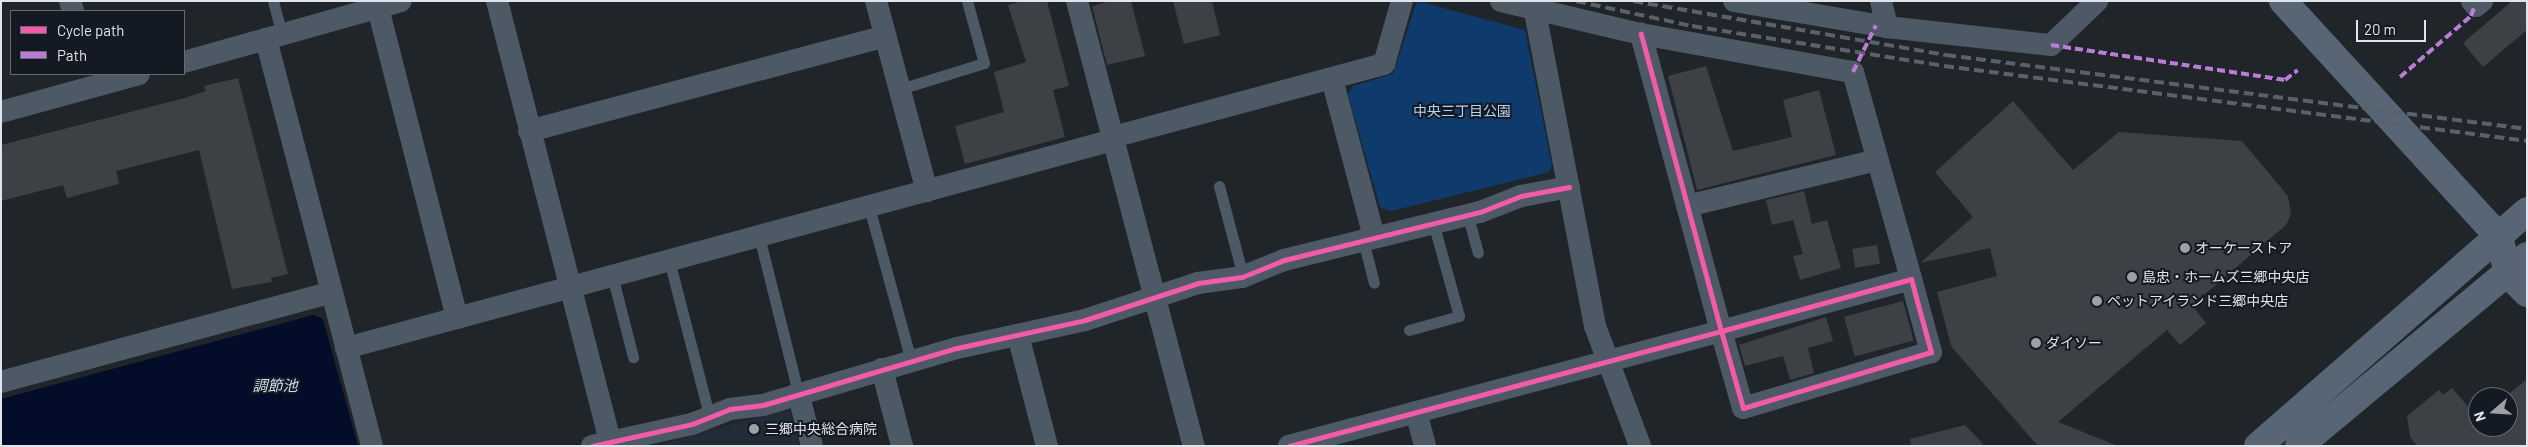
<!DOCTYPE html>
<meta charset="utf-8">
<style>
body{margin:0}
#map{position:relative;width:2528px;height:447px;overflow:hidden;background:#20252a;font-family:Barlow,"Noto Sans JP",sans-serif}
div>[style]{position:absolute}
.built>*{inset:0;background:#222c38}
.green>*{inset:0;background:#0e3b6c}
.water>*{inset:0;background:#030c29}
.building>*{inset:0;background:#3d4145;transform-origin:0 0}
.lane>*{height:11px;margin:-5.5px;padding:0 5.5px;transform-origin:5.5px;border-radius:5.5px;background:#4e5966}
.street>*{height:22px;margin:-11px;padding:0 11px;transform-origin:11px;border-radius:11px;background:#4e5966}
.secondary>*{height:28px;margin:-14px;padding:0 14px;transform-origin:14px;border-radius:14px;background:#576575}
.rail>*{height:4px;margin-top:-2px;transform-origin:0;background:repeating-linear-gradient(90deg,#5b616a 0 10px,transparent 0 15px)}
.quiet>*{height:4px;margin-top:-2px;transform-origin:0;background:repeating-linear-gradient(90deg,#bd7bd9 0 8px,transparent 0 12px)}
.cycleway>*{height:5px;margin:-2.5px;padding:0 2.5px;transform-origin:2.5px;border-radius:2.5px;background:#f35aa7}
.dots>*{width:14px;height:14px;translate:-50% -50%;box-sizing:border-box;border:2px solid #141a23;border-radius:50%}
span{translate:-50% -50%;white-space:nowrap;text-align:center;line-height:1.15;-webkit-text-stroke:4px #141a23;paint-order:stroke}
.park-label{font-size:14px;color:#b6d2f5}
.poi-label{font-size:14px;color:#e0e4eb}
.left{translate:0 -50%;text-align:left}
.water-label{font-size:15px;color:#d0def0;font-style:italic}
.frame{position:absolute;inset:0;border:2px solid #e0e4eb;pointer-events:none}
.legend{position:absolute;left:10px;top:10px;width:175px;height:65px;box-sizing:border-box;background:#141a23;border:1px solid #666b73;margin:0;padding:6px 9px;list-style:none;font-size:15px;color:#e0e4eb}
.legend li{display:flex;align-items:center;gap:10px;height:25px}
.legend b{width:25px;border:1px solid #666b73}
.north{position:absolute;left:2468px;top:387px;width:50px;height:50px;box-sizing:border-box;background:#141a23;border:1px solid #666b73;border-radius:50%;rotate:251deg;font-size:14px;font-weight:700;line-height:20px;text-align:center;color:#e0e4eb}
.north::after{content:'';display:block;margin:auto;width:18px;height:22px;background:#9da1a7;clip-path:polygon(50% 0,100% 100%,50% 72%,0 100%)}
.scale{position:absolute;left:2356px;top:20px;width:70px;height:22px;box-sizing:border-box;border:2px solid #e0e4eb;border-top:0;padding-left:6px;font-size:15px;line-height:18px;white-space:nowrap;color:#e0e4eb;-webkit-text-stroke:4px #141a23;paint-order:stroke}
</style>
<div id="map">
<div class="built">
<i style="clip-path:polygon(782px 410px,790px 413px,799px 446px,656px 446px)"></i>
</div>
<div class="green">
<i style="clip-path:polygon(1417px 1px,1525px 30px,1552px 166px,1549px 172px,1391px 211px,1380px 207px,1348px 94px,1353px 86px,1393px 74px)"></i>
</div>
<div class="water">
<i style="clip-path:polygon(313px 315px,323px 319px,358px 446px,1px 446px,1px 399px)"></i>
</div>
<div class="building">
<i style="clip-path:polygon(1023px 1px,1047px 1px,1069px 86px,1053px 90px,1065px 137px,965px 164px,955px 126px,1004px 112px,994px 72px,1026px 62px,1008px 5px)"></i>
<i style="clip-path:polygon(1111px 1px,1131px 1px,1145px 56px,1107px 65px,1092px 6px)"></i>
<i style="clip-path:polygon(1173px 1px,1212px 1px,1220px 35px,1184px 44px)"></i>
<i style="clip-path:polygon(2512px 1px,2527px 1px,2527px 30px,2483px 67px,2463px 43px)"></i>
<i style="clip-path:polygon(1706px 66px,1733px 151px,1792px 137px,1783px 100px,1819px 90px,1836px 155px,1697px 190px,1668px 76px)"></i>
<i style="clip-path:polygon(238px 78px,288px 274px,271px 278px,272px 282px,232px 289px,199px 150px,116px 171px,119px 184px,67px 198px,63px 185px,1px 201px,1px 145px,185px 98px,206px 91px,204px 86px)"></i>
<i style="clip-path:polygon(2013px 101px,2073px 170px,2119px 132px,2242px 141px,2288px 196px,2291px 214px,2286px 225px,2192px 305px,2206px 323px,2180px 345px,2167px 330px,2058px 422px,2118px 446px,2038px 446px,1951px 346px,1937px 292px,1997px 276px,1990px 248px,1920px 263px,1973px 217px,1935px 172px)"></i>
<i style="clip-path:polygon(1804px 191px,1812px 224px,1827px 220px,1841px 268px,1800px 280px,1793px 256px,1803px 254px,1793px 220px,1772px 225px,1766px 200px)"></i>
<i style="left:1877px;top:245px;width:19px;height:25px;rotate:81deg"></i>
<i style="left:1903px;top:301px;width:41px;height:61px;rotate:75deg"></i>
<i style="clip-path:polygon(1826px 317px,1833px 341px,1808px 348px,1814px 373px,1790px 380px,1783px 356px,1745px 366px,1739px 345px)"></i>
<i style="clip-path:polygon(2527px 379px,2527px 446px,2417px 446px,2410px 437px,2407px 416px,2439px 390px,2443px 395px,2452px 388px,2478px 418px,2478px 427px,2508px 427px,2505px 397px)"></i>
<i style="clip-path:polygon(1965px 425px,1985px 446px,1911px 446px,1910px 439px)"></i>
</div>
<div class="lane">
<i style="left:273px;top:1px;width:35px;rotate:75deg"></i>
<i style="left:900px;top:89px;width:88px;rotate:-17.2deg"></i>
<i style="left:984px;top:63px;width:64px;rotate:-105.3deg"></i>
<i style="left:1219px;top:186px;width:93px;rotate:75.1deg"></i>
<i style="left:869px;top:207px;width:163px;rotate:74.7deg"></i>
<i style="left:1467px;top:213px;width:41px;rotate:74.6deg"></i>
<i style="left:759px;top:236px;width:162px;rotate:76deg"></i>
<i style="left:1363px;top:240px;width:44px;rotate:75.7deg"></i>
<i style="left:669px;top:260px;width:163px;rotate:75.5deg"></i>
<i style="left:612px;top:275px;width:85px;rotate:75.6deg"></i>
<i style="left:1409px;top:330px;width:52px;rotate:-15.6deg"></i>
<i style="left:1459px;top:316px;width:98px;rotate:-105.5deg"></i>
</div>
<div class="street">
<i style="left:70px;top:1px;width:10px;rotate:73deg"></i>
<i style="left:497px;top:1px;width:459px;rotate:75.6deg"></i>
<i style="left:876px;top:1px;width:197px;rotate:75deg"></i>
<i style="left:1077px;top:1px;width:460px;rotate:75.3deg"></i>
<i style="left:1501px;top:1px;width:144px;rotate:13.3deg"></i>
<i style="left:1641px;top:34px;width:215px;rotate:10.2deg"></i>
<i style="left:1853px;top:72px;width:215px;rotate:74.3deg"></i>
<i style="left:1533px;top:1px;width:331px;rotate:79.2deg"></i>
<i style="left:1595px;top:326px;width:128px;rotate:69.4deg"></i>
<i style="left:1734px;top:1px;width:155px;rotate:9.6deg"></i>
<i style="left:1887px;top:27px;width:165px;rotate:6.3deg"></i>
<i style="left:2051px;top:45px;width:64px;rotate:-43.7deg"></i>
<i style="left:1881px;top:1px;width:27px;rotate:77deg"></i>
<i style="left:2472px;top:1px;width:6px;rotate:51deg"></i>
<i style="left:2476px;top:6px;width:8px;rotate:-40deg"></i>
<i style="left:378px;top:8px;width:320px;rotate:75.7deg"></i>
<i style="left:266px;top:39px;width:421px;rotate:75.4deg"></i>
<i style="left:184px;top:62px;width:225px;rotate:-15.7deg"></i>
<i style="left:1332px;top:79px;width:163px;rotate:75.1deg"></i>
<i style="left:1px;top:112px;width:143px;rotate:-15.4deg"></i>
<i style="left:529px;top:131px;width:369px;rotate:-14.9deg"></i>
<i style="left:1113px;top:137px;width:281px;rotate:-15.1deg"></i>
<i style="left:1384px;top:64px;width:66px;rotate:-74.1deg"></i>
<i style="left:1687px;top:206px;width:195px;rotate:-13.6deg"></i>
<i style="left:1018px;top:335px;width:115px;rotate:75.4deg"></i>
<i style="left:346px;top:348px;width:795px;rotate:-15.17deg"></i>
<i style="left:882px;top:369px;width:80px;rotate:75.4deg"></i>
<i style="left:1px;top:382px;width:343px;rotate:-15.2deg"></i>
<i style="left:798px;top:393px;width:55px;rotate:75.2deg"></i>
<i style="left:1416px;top:412px;width:35px;rotate:75deg"></i>
<i style="left:592px;top:446px;width:102px;rotate:-12.4deg"></i>
<i style="left:692px;top:424px;width:41px;rotate:-21.5deg"></i>
<i style="left:730px;top:409px;width:33px;rotate:-7deg"></i>
<i style="left:763px;top:405px;width:202px;rotate:-16.4deg"></i>
<i style="left:957px;top:348px;width:131px;rotate:-12.3deg"></i>
<i style="left:1085px;top:320px;width:119px;rotate:-18.1deg"></i>
<i style="left:1198px;top:283px;width:44px;rotate:-7.8deg"></i>
<i style="left:1242px;top:277px;width:45px;rotate:-22deg"></i>
<i style="left:1284px;top:260px;width:202px;rotate:-13.8deg"></i>
<i style="left:1480px;top:212px;width:44px;rotate:-21.3deg"></i>
<i style="left:1521px;top:196px;width:49px;rotate:-10.6deg"></i>
<i style="left:1289px;top:446px;width:447px;rotate:-14.9deg"></i>
<i style="left:1721px;top:331px;width:197px;rotate:-15.3deg"></i>
<i style="left:1911px;top:279px;width:76px;rotate:74.7deg"></i>
<i style="left:1931px;top:352px;width:196px;rotate:163.4deg"></i>
<i style="left:1743px;top:408px;width:80px;rotate:-105.9deg"></i>
<i style="left:1721px;top:331px;width:308px;rotate:-105.1deg"></i>
</div>
<div class="secondary">
<i style="left:2283px;top:1px;width:320px;rotate:47.5deg"></i>
<i style="left:2499px;top:237px;width:38px;rotate:76deg"></i>
<i style="left:2508px;top:274px;width:27px;rotate:45deg"></i>
<i style="left:2258px;top:446px;width:357px;rotate:-41.1deg"></i>
<i style="left:2299px;top:446px;width:297px;rotate:-39.8deg"></i>
</div>
<div class="rail">
<i style="left:1576px;top:1px;width:119px;rotate:12.2deg"></i>
<i style="left:1692px;top:26px;width:255px;rotate:9deg"></i>
<i style="left:1944px;top:66px;width:588px;rotate:7.33deg"></i>
<i style="left:1633px;top:1px;width:318px;rotate:9.8deg"></i>
<i style="left:1946px;top:55px;width:586px;rotate:7.26deg"></i>
</div>
<div class="quiet">
<i style="left:2051px;top:45px;width:237px;rotate:8.5deg"></i>
<i style="left:2285px;top:80px;width:16px;rotate:-38deg"></i>
<i style="left:1853px;top:72px;width:52px;rotate:-63.9deg"></i>
<i style="left:2400px;top:77px;width:94px;rotate:-40.7deg"></i>
<i style="left:2471px;top:16px;width:12px;rotate:-70deg"></i>
</div>
<div class="cycleway">
<i style="left:592px;top:446px;width:102px;rotate:-12.4deg"></i>
<i style="left:692px;top:424px;width:41px;rotate:-21.5deg"></i>
<i style="left:730px;top:409px;width:33px;rotate:-7deg"></i>
<i style="left:763px;top:405px;width:202px;rotate:-16.4deg"></i>
<i style="left:957px;top:348px;width:131px;rotate:-12.3deg"></i>
<i style="left:1085px;top:320px;width:119px;rotate:-18.1deg"></i>
<i style="left:1198px;top:283px;width:44px;rotate:-7.8deg"></i>
<i style="left:1242px;top:277px;width:45px;rotate:-22deg"></i>
<i style="left:1284px;top:260px;width:202px;rotate:-13.8deg"></i>
<i style="left:1480px;top:212px;width:44px;rotate:-21.3deg"></i>
<i style="left:1521px;top:196px;width:49px;rotate:-10.6deg"></i>
<i style="left:1289px;top:446px;width:447px;rotate:-14.9deg"></i>
<i style="left:1721px;top:331px;width:197px;rotate:-15.3deg"></i>
<i style="left:1911px;top:279px;width:76px;rotate:74.7deg"></i>
<i style="left:1931px;top:352px;width:196px;rotate:163.4deg"></i>
<i style="left:1743px;top:408px;width:80px;rotate:-105.9deg"></i>
<i style="left:1721px;top:331px;width:308px;rotate:-105.1deg"></i>
</div>
<div class="dots">
<i style="left:2185px;top:248px;background:#9da1a7"></i>
<i style="left:2132px;top:277px;background:#9da1a7"></i>
<i style="left:2097px;top:301px;background:#9da1a7"></i>
<i style="left:2036px;top:343px;background:#9da1a7"></i>
<i style="left:754px;top:429px;background:#9da1a7"></i>
</div>
<div class="park-label">
<span style="left:1462px;top:111px">中央三丁目公園</span>
</div>
<div class="poi-label">
<span class="left" style="left:2195px;top:248px">オーケーストア</span>
<span class="left" style="left:2142px;top:277px">島忠・ホームズ三郷中央店</span>
<span class="left" style="left:2107px;top:301px">ペットアイランド三郷中央店</span>
<span class="left" style="left:2046px;top:343px">ダイソー</span>
<span class="left" style="left:765px;top:429px">三郷中央総合病院</span>
</div>
<div class="water-label">
<span style="left:275px;top:386px">調節池</span>
</div>
<div class="frame"></div>
<ul class="legend">
<li><b style="height:6px;background:#f35aa7"></b>Cycle path</li>
<li><b style="height:6px;background:#bd7bd9"></b>Path</li>
</ul>
<div class="north">N</div>
<div class="scale">20 m</div>
</div>
